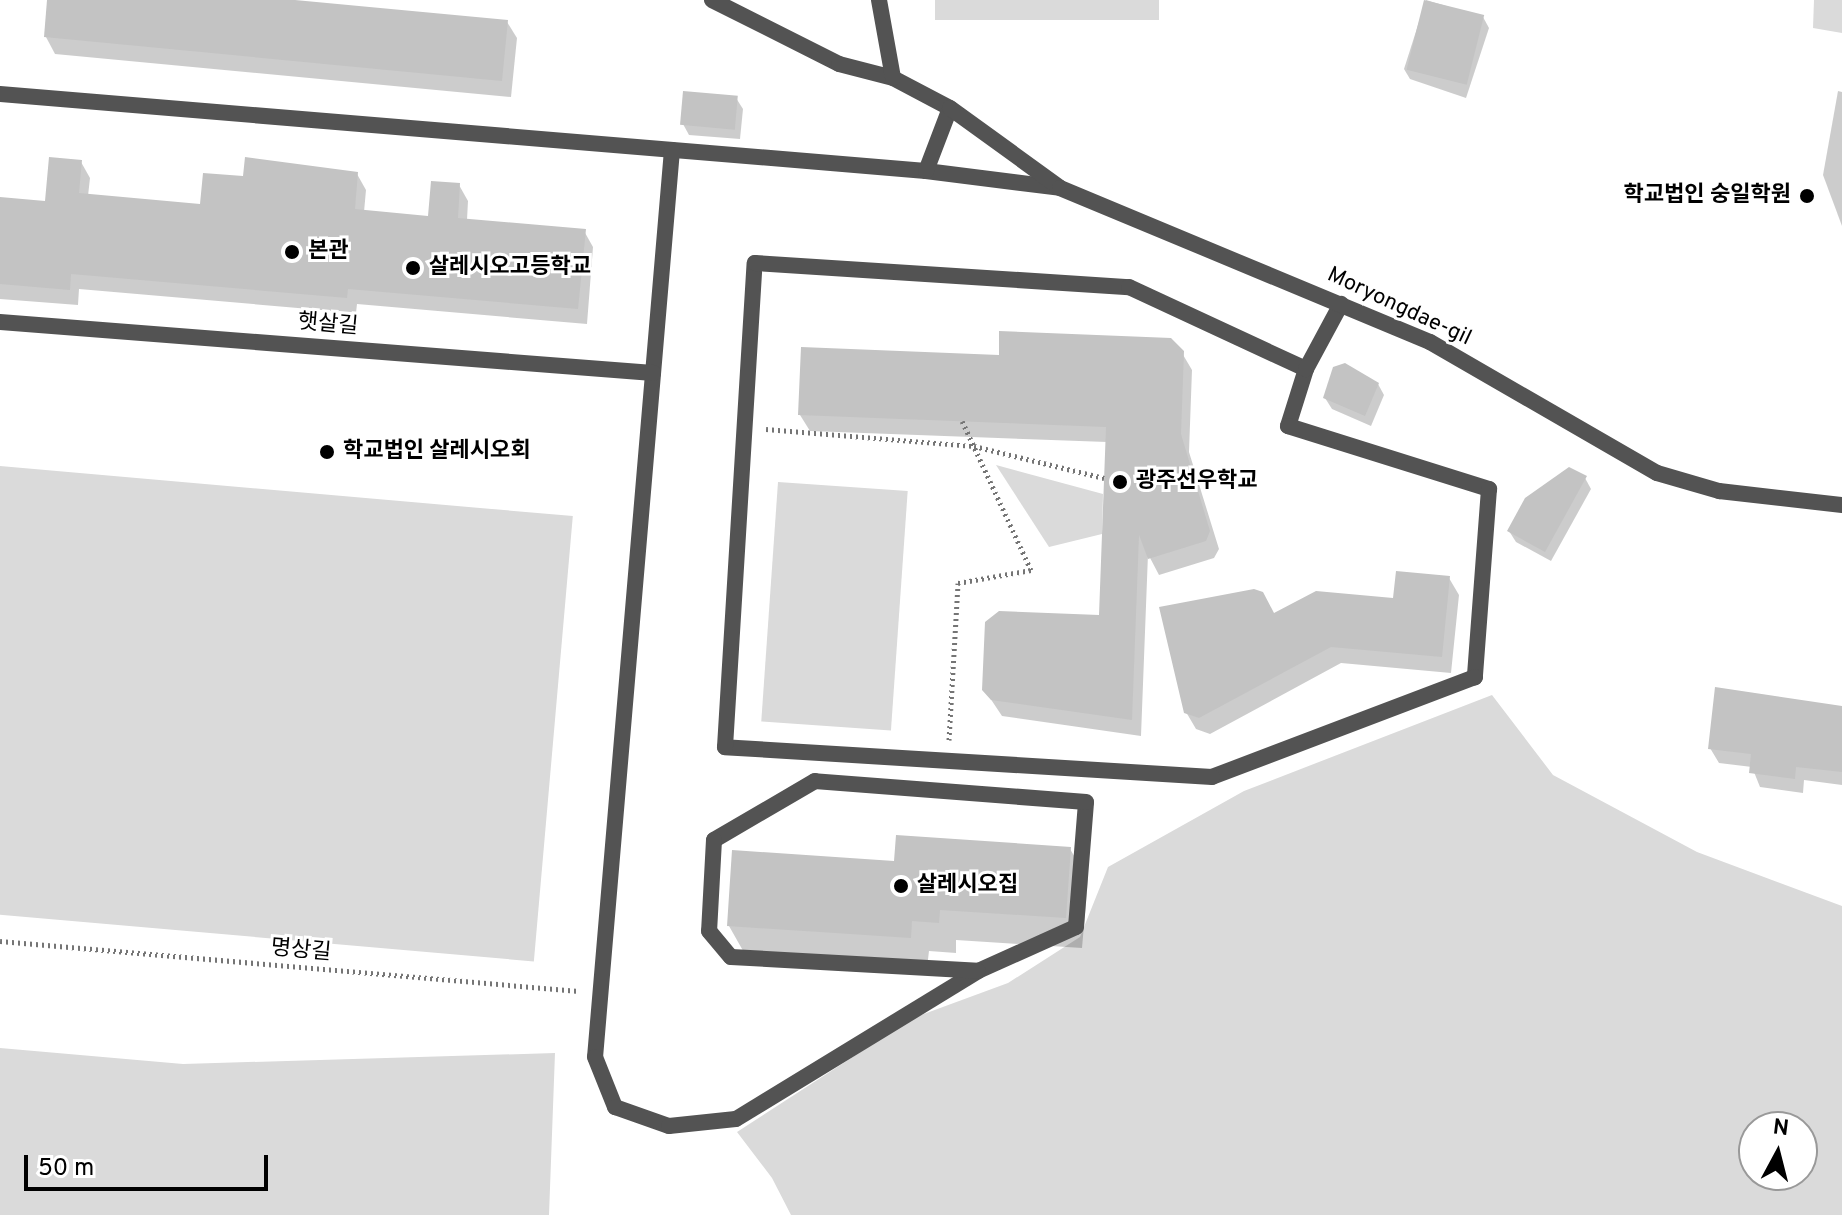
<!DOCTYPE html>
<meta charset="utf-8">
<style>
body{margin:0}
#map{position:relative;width:1842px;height:1215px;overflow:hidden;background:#fff;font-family:Overpass,"Noto Sans KR",sans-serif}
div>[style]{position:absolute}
.green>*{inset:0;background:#dadada;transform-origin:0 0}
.shadow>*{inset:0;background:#0003}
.building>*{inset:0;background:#c3c3c3;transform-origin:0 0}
.path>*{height:5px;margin-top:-2.5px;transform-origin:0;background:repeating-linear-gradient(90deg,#757575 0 2px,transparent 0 6px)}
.service>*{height:16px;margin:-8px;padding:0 8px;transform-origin:8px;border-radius:8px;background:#535353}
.minor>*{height:16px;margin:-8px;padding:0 8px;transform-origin:8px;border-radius:8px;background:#535353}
.dots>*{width:22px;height:22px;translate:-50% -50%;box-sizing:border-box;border:4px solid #fff;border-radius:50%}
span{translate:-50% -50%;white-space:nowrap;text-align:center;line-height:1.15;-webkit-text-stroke:6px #fff;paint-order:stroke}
.poi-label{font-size:22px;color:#000;font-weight:700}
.right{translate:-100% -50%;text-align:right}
.left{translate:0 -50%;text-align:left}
.street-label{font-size:22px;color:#000}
.north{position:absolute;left:1738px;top:1111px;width:80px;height:80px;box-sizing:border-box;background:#fff;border:2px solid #999;border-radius:50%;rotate:7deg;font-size:22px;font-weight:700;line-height:32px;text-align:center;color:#000}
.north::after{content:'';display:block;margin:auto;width:28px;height:36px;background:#000;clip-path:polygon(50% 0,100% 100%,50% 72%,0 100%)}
.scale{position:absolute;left:24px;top:1155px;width:244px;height:36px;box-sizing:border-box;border:4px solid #000;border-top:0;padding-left:10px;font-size:24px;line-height:28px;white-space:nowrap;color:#000;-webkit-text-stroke:6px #fff;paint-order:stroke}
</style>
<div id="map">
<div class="green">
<i style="left:935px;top:0;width:224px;height:20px"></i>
<i style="clip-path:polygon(1814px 0,1842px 0,1842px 33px,1813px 28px)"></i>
<i style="clip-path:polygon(996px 465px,1103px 494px,1102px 534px,1049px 547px)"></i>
<i style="left:0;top:466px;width:575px;height:447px;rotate:5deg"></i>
<i style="left:778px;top:482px;width:130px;height:240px;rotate:4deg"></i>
<i style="clip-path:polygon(evenodd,1492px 695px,1553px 775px,1697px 852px,1842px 906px,1842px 1215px,791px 1215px,772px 1178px,737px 1132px,913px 1018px,1008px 983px,1080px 937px,1108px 867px,1244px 791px,1492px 695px,1754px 1127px,1802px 1127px,1802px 1175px,1754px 1175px,1754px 1127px)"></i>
<i style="clip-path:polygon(0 1048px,183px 1064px,555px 1053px,549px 1215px,0 1215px)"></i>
</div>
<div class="shadow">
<i style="clip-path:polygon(49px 0,275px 0,507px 22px,517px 38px,511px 97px,55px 54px,46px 37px)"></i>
<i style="clip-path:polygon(1426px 0,1483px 17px,1489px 28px,1466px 98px,1410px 79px,1404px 69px)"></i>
<i style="clip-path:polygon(1838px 91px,1842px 92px,1842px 226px,1823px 175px)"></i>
<i style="clip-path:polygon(736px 98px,743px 109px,740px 139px,689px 135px,683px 124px)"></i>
<i style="clip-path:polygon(81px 162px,90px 178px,88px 196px,202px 206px,245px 178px,357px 174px,366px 190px,364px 212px,430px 218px,459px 185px,468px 201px,467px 220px,584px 231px,593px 247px,587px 324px,357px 304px,356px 313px,79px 289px,78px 305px,0 299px,0 199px,47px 203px)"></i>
<i style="clip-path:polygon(1182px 353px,1192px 370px,1189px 452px,1219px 549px,1214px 558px,1159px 575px,1148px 554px,1141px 736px,1002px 716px,984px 689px,1101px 617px,1107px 442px,810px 431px,800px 415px,1000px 357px)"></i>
<i style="clip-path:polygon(1378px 384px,1384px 395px,1371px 426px,1332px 409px,1325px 398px)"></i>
<i style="clip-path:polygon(1585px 478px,1591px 489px,1551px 561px,1516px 542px,1509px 531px)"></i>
<i style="clip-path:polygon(1449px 578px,1459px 595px,1451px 673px,1341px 663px,1210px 734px,1196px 729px,1186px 712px,1274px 615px,1394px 600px)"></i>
<i style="clip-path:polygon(1842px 708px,1842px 785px,1804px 780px,1803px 793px,1760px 787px,1752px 767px,1719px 763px,1710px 748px)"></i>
<i style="clip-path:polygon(1070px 849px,1088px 879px,1082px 948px,956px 940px,956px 953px,929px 951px,927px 968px,746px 956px,729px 926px,896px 863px)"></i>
</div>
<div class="building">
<i style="clip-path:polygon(47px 0,295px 0,508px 20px,502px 81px,44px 37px)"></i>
<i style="left:1424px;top:0;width:62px;height:72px;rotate:14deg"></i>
<i style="left:683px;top:91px;width:55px;height:34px;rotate:5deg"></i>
<i style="clip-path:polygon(49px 157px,82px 160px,79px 193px,200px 204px,203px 173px,243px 176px,245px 157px,358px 172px,355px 209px,428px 216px,431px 181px,460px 183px,458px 218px,586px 229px,578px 309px,348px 289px,347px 298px,71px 274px,70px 290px,0 284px,0 197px,45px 201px)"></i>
<i style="clip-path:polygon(999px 331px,1171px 338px,1184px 351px,1181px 434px,1210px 531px,1206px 541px,1148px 559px,1139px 535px,1132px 720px,991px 700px,982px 690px,985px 622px,999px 611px,1099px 615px,1106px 427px,798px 415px,801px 347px,999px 355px)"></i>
<i style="clip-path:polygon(1345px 363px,1379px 383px,1365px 416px,1323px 398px,1333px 367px)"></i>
<i style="clip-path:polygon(1569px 467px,1587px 476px,1545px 552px,1507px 531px,1525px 498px)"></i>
<i style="clip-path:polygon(1396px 571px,1450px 576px,1442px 657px,1331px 647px,1199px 718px,1184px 713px,1159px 607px,1254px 589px,1263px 592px,1274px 613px,1316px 591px,1393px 598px)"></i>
<i style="clip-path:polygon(1715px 687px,1842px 706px,1842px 772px,1796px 767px,1795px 779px,1749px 773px,1751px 754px,1708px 749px)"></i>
<i style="clip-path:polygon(896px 835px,1071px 847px,1066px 918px,940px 910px,939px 923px,912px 921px,911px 938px,727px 926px,732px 850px,894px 861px)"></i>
</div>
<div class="path">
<i style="left:766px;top:429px;width:209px;rotate:4.7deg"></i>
<i style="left:974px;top:446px;width:134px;rotate:13.8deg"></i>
<i style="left:949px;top:740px;width:157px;rotate:-86.7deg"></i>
<i style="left:958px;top:583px;width:74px;rotate:-10.1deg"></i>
<i style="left:1031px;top:570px;width:164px;rotate:-114.8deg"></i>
<i style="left:0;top:941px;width:581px;rotate:4.94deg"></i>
</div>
<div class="service">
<i style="left:712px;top:0;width:142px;rotate:26.7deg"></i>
<i style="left:839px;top:64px;width:56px;rotate:14.5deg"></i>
<i style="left:893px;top:78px;width:64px;rotate:27.8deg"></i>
<i style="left:879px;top:0;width:79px;rotate:79.8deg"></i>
<i style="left:0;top:94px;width:929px;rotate:4.75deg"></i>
<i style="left:926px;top:171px;width:135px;rotate:7.2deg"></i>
<i style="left:672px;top:150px;width:910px;rotate:94.85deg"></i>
<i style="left:595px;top:1057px;width:54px;rotate:68.2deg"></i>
<i style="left:615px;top:1107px;width:57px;rotate:19.4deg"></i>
<i style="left:669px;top:1126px;width:67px;rotate:-6deg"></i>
<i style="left:736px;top:1119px;width:284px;rotate:-31.4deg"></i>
<i style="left:978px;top:971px;width:107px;rotate:-24.2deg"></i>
<i style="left:1076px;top:927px;width:125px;rotate:-85.4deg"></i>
<i style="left:1086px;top:802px;width:272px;rotate:-175.6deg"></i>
<i style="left:815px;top:781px;width:117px;rotate:149.7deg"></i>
<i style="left:714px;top:840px;width:91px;rotate:93.1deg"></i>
<i style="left:709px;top:931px;width:34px;rotate:50deg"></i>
<i style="left:731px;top:957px;width:247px;rotate:3.2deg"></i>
<i style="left:926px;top:171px;width:67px;rotate:-69.1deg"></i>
<i style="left:950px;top:108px;width:135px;rotate:35.9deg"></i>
<i style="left:0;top:322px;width:655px;rotate:4.47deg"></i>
<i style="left:1306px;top:369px;width:60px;rotate:107.5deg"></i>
<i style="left:1288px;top:426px;width:211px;rotate:17.4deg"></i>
<i style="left:1489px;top:489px;width:189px;rotate:94.3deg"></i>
<i style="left:1475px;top:677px;width:281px;rotate:159.2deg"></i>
<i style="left:1212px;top:777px;width:488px;rotate:-176.5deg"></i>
<i style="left:725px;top:747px;width:485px;rotate:-86.5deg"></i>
<i style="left:755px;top:263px;width:375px;rotate:3.7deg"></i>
<i style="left:1129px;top:287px;width:195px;rotate:24.9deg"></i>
<i style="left:1306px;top:369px;width:74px;rotate:-61.7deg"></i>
</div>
<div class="minor">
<i style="left:1060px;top:188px;width:401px;rotate:22.6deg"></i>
<i style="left:1430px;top:342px;width:262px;rotate:30deg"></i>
<i style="left:1657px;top:473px;width:65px;rotate:16.2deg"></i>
<i style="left:1719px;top:491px;width:124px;rotate:6.5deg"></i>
</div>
<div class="dots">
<i style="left:1807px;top:196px;background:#000"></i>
<i style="left:292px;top:252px;background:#000"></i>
<i style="left:413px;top:268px;background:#000"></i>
<i style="left:327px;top:452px;background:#000"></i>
<i style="left:1120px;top:482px;background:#000"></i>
<i style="left:901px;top:886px;background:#000"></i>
</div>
<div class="poi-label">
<span class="right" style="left:1791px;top:196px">학교법인 숭일학원</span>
<span class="left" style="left:308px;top:252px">본관</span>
<span class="left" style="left:429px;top:268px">살레시오고등학교</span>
<span class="left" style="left:343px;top:452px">학교법인 살레시오회</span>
<span class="left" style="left:1136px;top:482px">광주선우학교</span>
<span class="left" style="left:917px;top:886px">살레시오집</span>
</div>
<div class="street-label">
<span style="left:1399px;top:307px;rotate:25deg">Moryongdae-gil</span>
<span style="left:328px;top:325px;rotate:5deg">햇살길</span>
<span style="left:301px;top:951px;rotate:5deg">명상길</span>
</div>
<div class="north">N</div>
<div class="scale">50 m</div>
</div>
